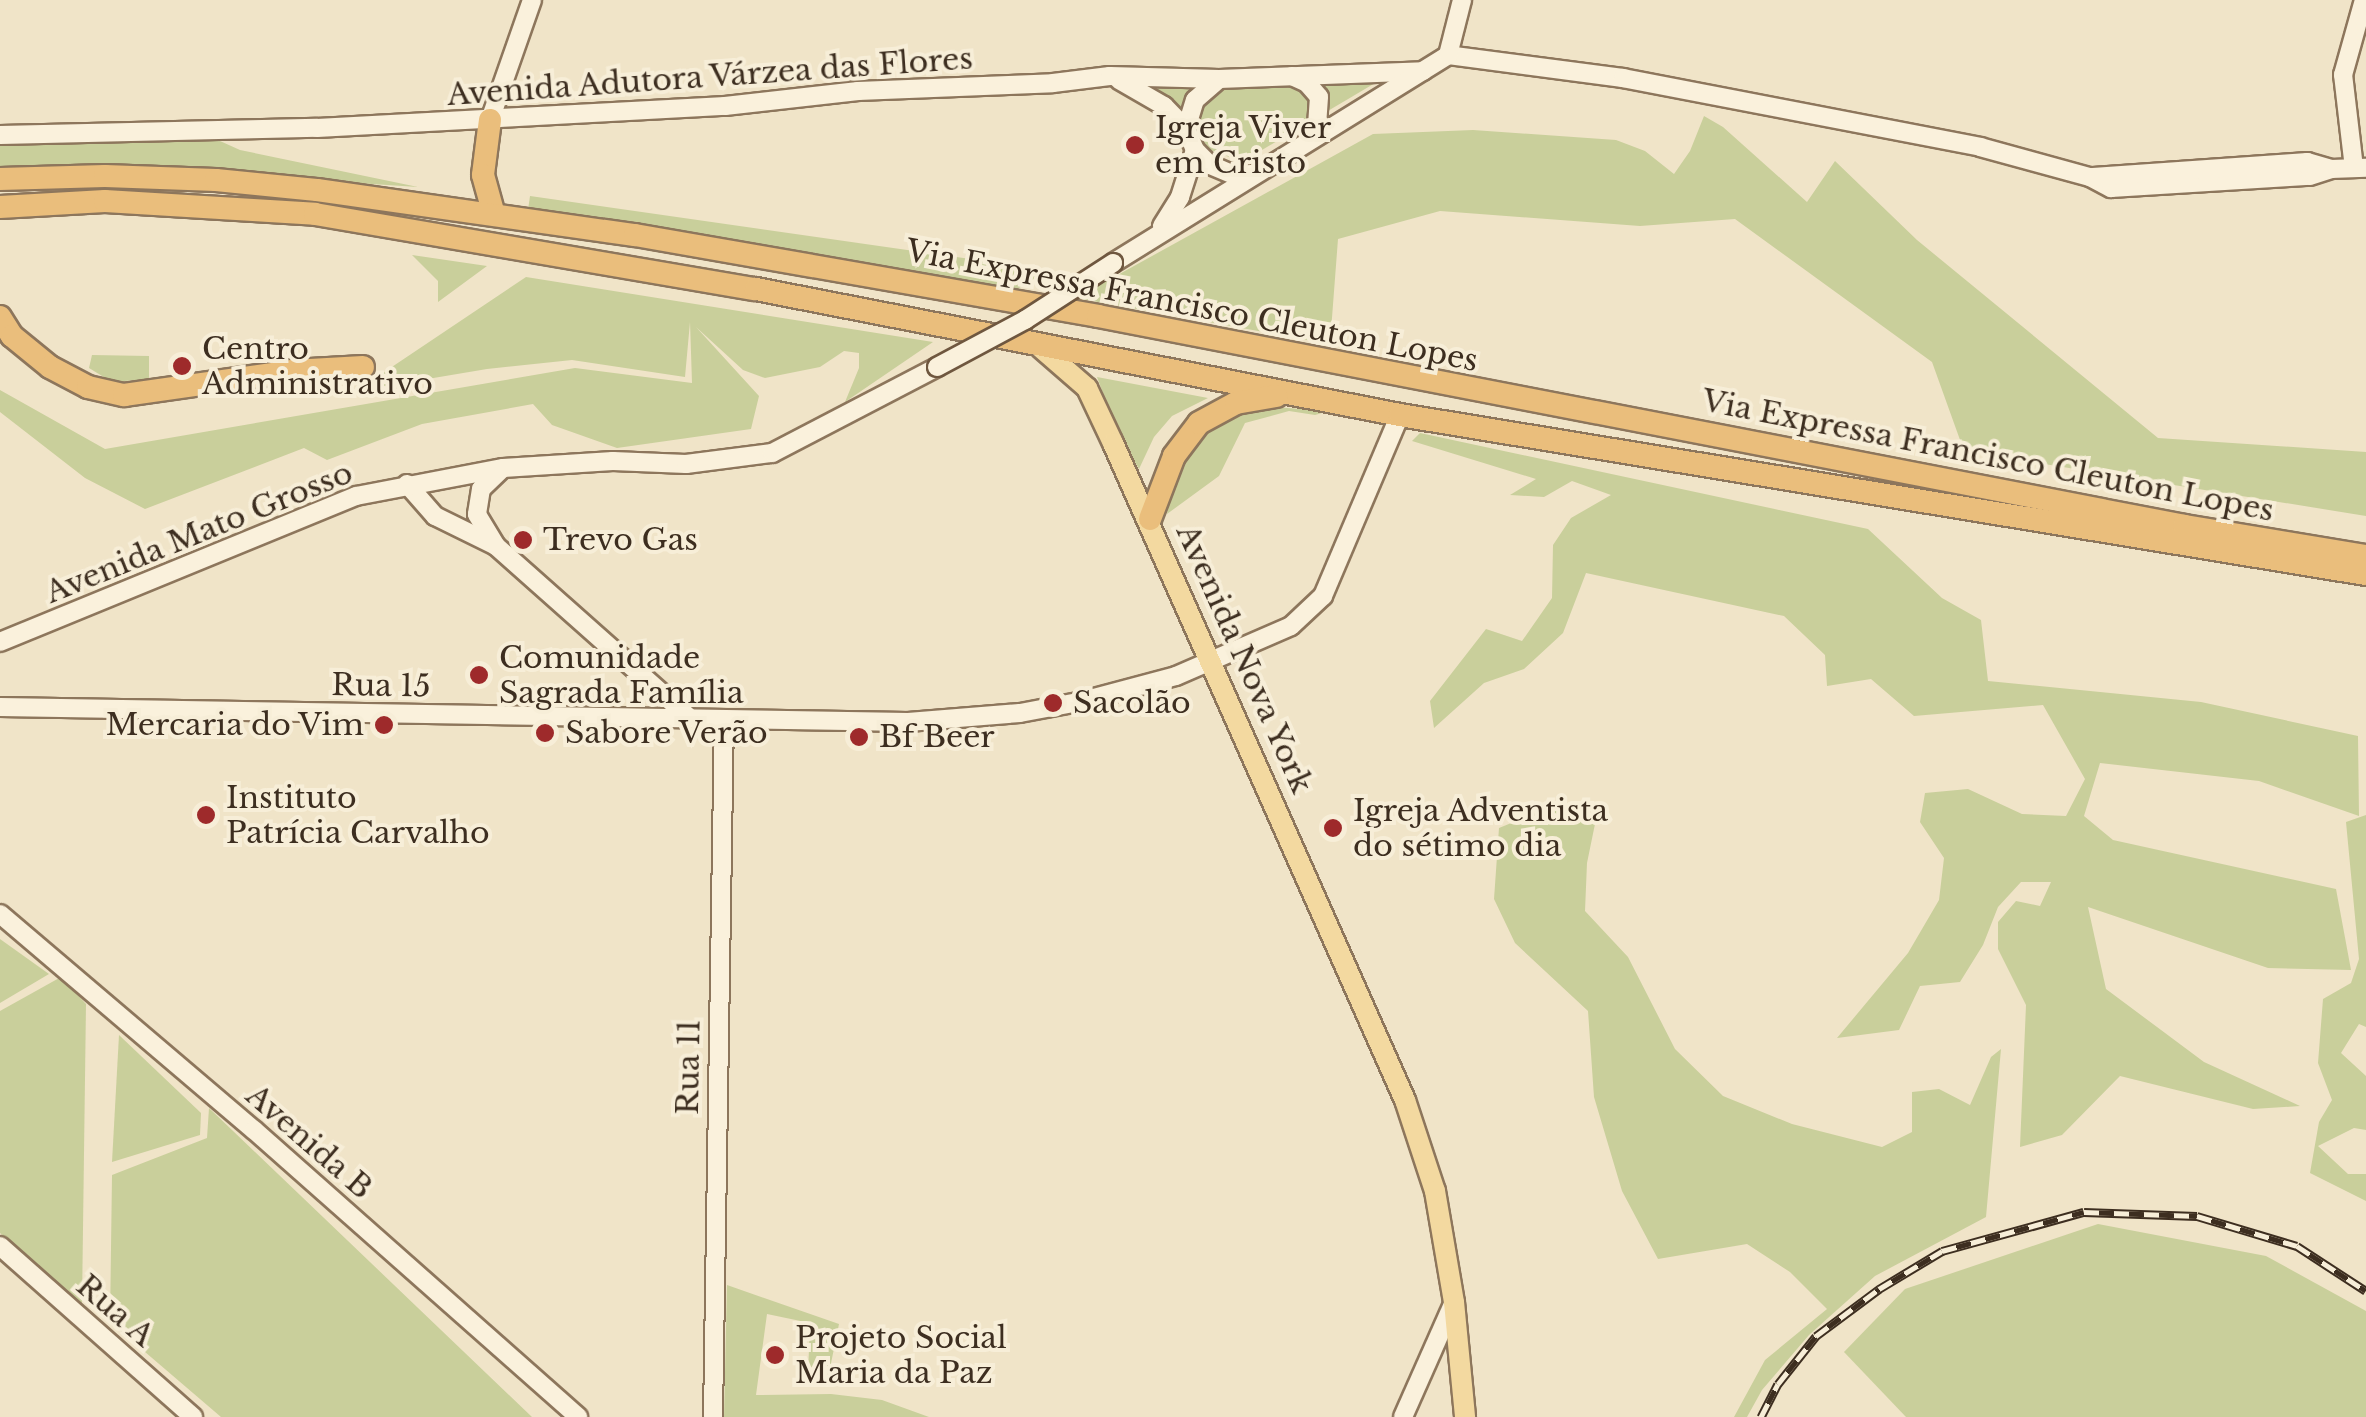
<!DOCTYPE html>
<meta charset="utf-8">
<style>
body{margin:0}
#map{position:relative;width:2366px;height:1417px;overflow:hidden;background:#f0e4c8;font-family:"Libre Baskerville",serif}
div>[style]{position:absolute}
.green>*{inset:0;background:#c9cf9b}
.roads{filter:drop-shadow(2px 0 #8d765c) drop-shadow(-2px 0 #8d765c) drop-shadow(0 2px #8d765c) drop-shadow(0 -2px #8d765c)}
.tertiary>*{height:18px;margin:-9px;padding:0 9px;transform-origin:9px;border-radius:9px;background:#faf1dc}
.secondary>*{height:18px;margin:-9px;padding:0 9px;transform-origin:9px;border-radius:9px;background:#faf1dc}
.primary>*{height:20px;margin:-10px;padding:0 10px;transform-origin:10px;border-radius:10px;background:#f3d9a0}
.trunk>*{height:22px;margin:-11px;padding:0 11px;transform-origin:11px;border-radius:11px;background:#eabe7c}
.rail>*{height:9px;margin-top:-4.5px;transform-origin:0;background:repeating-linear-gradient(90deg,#f7eed8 0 15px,#3d2e20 0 30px);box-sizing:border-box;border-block:2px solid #3d2e20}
.bridges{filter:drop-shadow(2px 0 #6f573f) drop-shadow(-2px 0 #6f573f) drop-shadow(0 2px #6f573f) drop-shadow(0 -2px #6f573f)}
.secondary-bridge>*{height:18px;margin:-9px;padding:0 9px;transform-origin:9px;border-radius:9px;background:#faf1dc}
.dots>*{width:28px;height:28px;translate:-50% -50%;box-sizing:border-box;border:5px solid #f7eed8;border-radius:50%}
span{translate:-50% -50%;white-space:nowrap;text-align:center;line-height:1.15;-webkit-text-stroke:8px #f7eed8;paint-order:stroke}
.street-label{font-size:30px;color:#3d2e20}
.poi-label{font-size:30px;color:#3d2e20}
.left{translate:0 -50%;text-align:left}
.right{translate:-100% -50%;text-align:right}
</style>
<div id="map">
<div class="green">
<i style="clip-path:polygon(1392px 73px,1262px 150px,1232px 158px,1210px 150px,1140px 79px)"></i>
<i style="clip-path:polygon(1704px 116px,1723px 127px,1807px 202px,1835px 161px,1917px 240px,2158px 438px,2366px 452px,2366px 516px,1964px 451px,1932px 362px,1735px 219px,1640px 226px,1440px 211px,1338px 239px,1330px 344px,1076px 298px,1373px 134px,1473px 130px,1616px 140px,1645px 151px,1674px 174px,1690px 151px)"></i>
<i style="clip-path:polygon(0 141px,220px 141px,240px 150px,418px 187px,264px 177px,0 173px)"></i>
<i style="clip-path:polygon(530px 196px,1047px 270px,1010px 294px,528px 210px)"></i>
<i style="clip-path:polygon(412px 255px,487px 266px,438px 302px,438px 281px)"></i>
<i style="clip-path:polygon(526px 277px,933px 342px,845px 402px,859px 368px,859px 353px,844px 351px,820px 367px,765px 378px,743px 370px,696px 327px,759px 396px,751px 429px,617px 448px,552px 425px,533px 404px,422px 424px,327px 460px,304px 448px,145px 509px,85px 478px,0 412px,0 390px,105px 449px,575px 368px,692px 383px,690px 322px,685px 377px,572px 360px,487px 369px,356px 391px)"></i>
<i style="clip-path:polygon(92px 355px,149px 356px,149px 379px,112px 382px,89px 368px)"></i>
<i style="clip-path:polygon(1097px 377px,1208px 398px,1172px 416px,1154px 437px,1139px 469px,1117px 431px)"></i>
<i style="clip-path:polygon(1260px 406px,1329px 411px,1315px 415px,1289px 411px,1245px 423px,1219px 476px,1167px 514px,1176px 466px,1213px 425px)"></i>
<i style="clip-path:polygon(1420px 433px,1868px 529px,1942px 598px,1981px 620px,1988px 681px,2201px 702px,2358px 736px,2359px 816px,2259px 781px,2100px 763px,2084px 816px,2113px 840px,2336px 889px,2351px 970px,2268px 968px,2088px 907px,2106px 989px,2204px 1062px,2300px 1106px,2253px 1109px,2120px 1076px,2062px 1135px,2020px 1147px,2026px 1005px,1998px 949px,1998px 922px,2016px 901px,2040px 906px,2051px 882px,2021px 882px,1998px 907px,1983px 945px,1960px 982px,1920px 986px,1899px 1030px,1837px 1038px,1908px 953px,1939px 900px,1944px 858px,1920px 822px,1925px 793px,1968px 789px,2022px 814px,2066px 816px,2085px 779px,2043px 705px,1914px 716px,1871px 679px,1827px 686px,1825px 655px,1784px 616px,1586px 573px,1563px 633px,1524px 669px,1484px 683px,1434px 728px,1430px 701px,1486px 629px,1522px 641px,1552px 598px,1553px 545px,1571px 518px,1611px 495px,1572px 481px,1544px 497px,1510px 495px,1536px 479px,1412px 441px)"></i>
<i style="clip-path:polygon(1565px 801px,1595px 824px,1587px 863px,1585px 911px,1628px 957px,1675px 1049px,1723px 1096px,1792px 1124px,1882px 1147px,1912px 1132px,1912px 1092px,1939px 1089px,1970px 1105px,1991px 1057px,2001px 1049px,1986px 1217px,1875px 1276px,1809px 1335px,1762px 1390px,1747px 1417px,1734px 1417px,1765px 1360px,1827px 1309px,1790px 1272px,1747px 1244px,1658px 1259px,1622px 1191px,1594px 1097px,1588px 1011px,1515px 943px,1494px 899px,1499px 828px)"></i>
<i style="clip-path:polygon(2366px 815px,2366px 1027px,2359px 1024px,2341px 1053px,2366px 1076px,2366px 1130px,2354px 1128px,2318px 1146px,2348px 1174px,2366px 1174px,2366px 1201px,2310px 1173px,2319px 1122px,2332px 1100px,2318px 1063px,2323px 999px,2351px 983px,2359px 959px,2346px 822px)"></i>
<i style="clip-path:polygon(0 939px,49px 974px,0 1003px)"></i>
<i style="clip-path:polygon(61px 977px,86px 1004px,82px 1304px,0 1233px,0 1011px)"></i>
<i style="clip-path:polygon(119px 1035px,201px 1113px,200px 1135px,112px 1162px)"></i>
<i style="clip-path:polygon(209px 1108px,532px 1417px,221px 1417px,110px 1322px,112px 1175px,207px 1138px)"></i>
<i style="clip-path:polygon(2098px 1224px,2266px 1256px,2366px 1311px,2366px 1417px,1906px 1417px,1844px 1352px,1905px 1289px)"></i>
<i style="clip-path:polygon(727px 1285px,839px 1324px,827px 1383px,808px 1374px,810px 1323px,767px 1314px,756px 1395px,831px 1394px,882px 1400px,929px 1417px,724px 1417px)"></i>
</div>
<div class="roads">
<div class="tertiary">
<i style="left:1448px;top:55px;width:177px;rotate:7.5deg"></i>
<i style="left:1623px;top:78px;width:364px;rotate:10.9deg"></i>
<i style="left:1980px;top:147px;width:114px;rotate:15.3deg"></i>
<i style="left:2090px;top:177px;width:24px;rotate:28deg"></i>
<i style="left:2111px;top:188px;width:199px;rotate:-3.5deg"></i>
<i style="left:2310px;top:176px;width:22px;rotate:-18deg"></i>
<i style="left:1119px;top:80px;width:52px;rotate:30deg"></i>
<i style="left:1164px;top:106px;width:32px;rotate:46deg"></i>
<i style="left:490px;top:120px;width:127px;rotate:-70.7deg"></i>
<i style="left:0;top:135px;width:317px;rotate:-1.3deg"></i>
<i style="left:317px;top:128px;width:409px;rotate:-3.1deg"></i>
<i style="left:725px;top:106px;width:134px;rotate:-6.4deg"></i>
<i style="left:858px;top:91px;width:195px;rotate:-2.3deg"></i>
<i style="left:1053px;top:83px;width:57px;rotate:-7deg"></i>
<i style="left:1110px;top:76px;width:109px;rotate:1.6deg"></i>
<i style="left:2354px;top:168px;width:94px;rotate:-96.7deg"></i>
<i style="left:2343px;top:75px;width:78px;rotate:-74.4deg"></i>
<i style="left:2093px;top:177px;width:215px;rotate:-4deg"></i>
<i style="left:2307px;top:162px;width:25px;rotate:16deg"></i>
<i style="left:2331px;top:169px;width:35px;rotate:-2deg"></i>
<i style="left:407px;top:484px;width:43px;rotate:48.8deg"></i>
<i style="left:435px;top:516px;width:68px;rotate:26.2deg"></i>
<i style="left:496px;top:546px;width:259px;rotate:41.6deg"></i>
<i style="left:496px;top:546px;width:37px;rotate:-121deg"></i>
<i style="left:477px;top:514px;width:25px;rotate:-81deg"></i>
<i style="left:481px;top:489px;width:30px;rotate:-44deg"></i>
<i style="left:0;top:707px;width:908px;rotate:0.95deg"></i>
<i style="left:908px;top:722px;width:112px;rotate:-4.6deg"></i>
<i style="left:1020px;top:713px;width:60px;rotate:-10.6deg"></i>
<i style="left:1079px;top:702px;width:100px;rotate:-15deg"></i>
<i style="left:1176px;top:676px;width:125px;rotate:-23.5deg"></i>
<i style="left:1291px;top:626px;width:44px;rotate:-43.2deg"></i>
<i style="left:1323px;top:596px;width:197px;rotate:-67deg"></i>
<i style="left:0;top:914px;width:333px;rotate:40.4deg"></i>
<i style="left:254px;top:1130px;width:433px;rotate:41.5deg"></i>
<i style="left:0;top:1246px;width:258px;rotate:41.5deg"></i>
<i style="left:713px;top:1417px;width:698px;rotate:-89.1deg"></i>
<i style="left:1403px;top:1417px;width:126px;rotate:-66.1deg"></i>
</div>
<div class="secondary">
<i style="left:1292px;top:76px;width:17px;rotate:25deg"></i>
<i style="left:1307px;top:83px;width:18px;rotate:49deg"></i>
<i style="left:1319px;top:97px;width:39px;rotate:94deg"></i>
<i style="left:1251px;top:174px;width:17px;rotate:177deg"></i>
<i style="left:1234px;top:175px;width:26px;rotate:-157deg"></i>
<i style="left:1210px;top:165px;width:21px;rotate:-135deg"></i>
<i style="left:1195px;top:150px;width:23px;rotate:-113deg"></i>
<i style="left:1186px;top:129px;width:30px;rotate:-73deg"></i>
<i style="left:1195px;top:100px;width:32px;rotate:-41deg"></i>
<i style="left:1219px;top:79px;width:204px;rotate:-2.2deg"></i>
<i style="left:1162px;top:226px;width:34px;rotate:-58deg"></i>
<i style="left:1180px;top:197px;width:49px;rotate:-72.3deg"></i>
<i style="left:1113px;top:263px;width:394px;rotate:-31.8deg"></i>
<i style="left:1448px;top:55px;width:57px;rotate:-75.7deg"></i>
<i style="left:0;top:642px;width:385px;rotate:-22.3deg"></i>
<i style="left:356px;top:496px;width:150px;rotate:-10.8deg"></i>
<i style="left:503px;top:468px;width:110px;rotate:-3.6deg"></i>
<i style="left:613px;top:461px;width:73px;rotate:2.4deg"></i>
<i style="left:686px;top:464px;width:87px;rotate:-7.3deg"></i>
<i style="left:772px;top:453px;width:186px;rotate:-27.5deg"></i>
</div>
<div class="primary">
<i style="left:1041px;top:348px;width:61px;rotate:41deg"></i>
<i style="left:1087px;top:388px;width:61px;rotate:64.7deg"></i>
<i style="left:1113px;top:443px;width:719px;rotate:66.04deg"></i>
<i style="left:1405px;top:1100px;width:96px;rotate:71.8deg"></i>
<i style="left:1435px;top:1191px;width:113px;rotate:80.3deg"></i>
<i style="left:1454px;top:1302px;width:116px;rotate:84.5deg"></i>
</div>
<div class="trunk">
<i style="left:490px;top:120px;width:55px;rotate:97.3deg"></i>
<i style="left:483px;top:175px;width:41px;rotate:74.6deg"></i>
<i style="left:0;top:179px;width:105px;rotate:-1.6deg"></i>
<i style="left:105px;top:176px;width:111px;rotate:2.1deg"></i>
<i style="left:216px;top:180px;width:101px;rotate:5.7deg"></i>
<i style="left:317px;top:190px;width:321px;rotate:8.1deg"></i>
<i style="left:635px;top:235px;width:470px;rotate:9.9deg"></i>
<i style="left:1098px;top:316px;width:1106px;rotate:10.94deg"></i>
<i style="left:2184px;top:526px;width:184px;rotate:9.4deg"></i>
<i style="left:0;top:207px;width:105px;rotate:-3.3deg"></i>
<i style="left:105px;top:201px;width:210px;rotate:3.5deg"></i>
<i style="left:315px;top:214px;width:447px;rotate:9.7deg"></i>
<i style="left:756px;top:289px;width:656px;rotate:11.07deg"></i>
<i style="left:1400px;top:415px;width:979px;rotate:9.35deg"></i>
<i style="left:0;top:317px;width:22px;rotate:58deg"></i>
<i style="left:12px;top:336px;width:49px;rotate:39.2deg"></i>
<i style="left:50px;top:367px;width:43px;rotate:27.8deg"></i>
<i style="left:88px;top:387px;width:37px;rotate:13deg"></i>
<i style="left:124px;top:395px;width:170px;rotate:-8.1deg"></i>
<i style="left:292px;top:371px;width:71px;rotate:-3.2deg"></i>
<i style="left:1150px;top:519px;width:67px;rotate:-69.1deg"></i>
<i style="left:1174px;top:456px;width:41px;rotate:-52.9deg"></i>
<i style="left:1199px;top:423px;width:42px;rotate:-28.4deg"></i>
<i style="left:1236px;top:403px;width:41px;rotate:-9.9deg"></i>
</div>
</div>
<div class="rail">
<i style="left:1761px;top:1417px;width:37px;rotate:-63deg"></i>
<i style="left:1778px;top:1384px;width:61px;rotate:-51.6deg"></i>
<i style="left:1816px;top:1336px;width:79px;rotate:-36.7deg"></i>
<i style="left:1879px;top:1289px;width:74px;rotate:-31.1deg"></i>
<i style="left:1942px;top:1251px;width:147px;rotate:-15.4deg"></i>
<i style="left:2084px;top:1212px;width:113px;rotate:2deg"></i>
<i style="left:2197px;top:1216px;width:104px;rotate:16.7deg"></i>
<i style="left:2297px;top:1246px;width:82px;rotate:33.1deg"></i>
</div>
<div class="bridges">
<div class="secondary-bridge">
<i style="left:937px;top:367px;width:100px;rotate:-28.1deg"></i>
<i style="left:1025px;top:320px;width:105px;rotate:-32.9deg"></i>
</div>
</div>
<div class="dots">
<i style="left:1135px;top:145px;background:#9e2a2b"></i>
<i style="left:182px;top:366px;background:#9e2a2b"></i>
<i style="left:523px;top:540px;background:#9e2a2b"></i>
<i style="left:479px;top:675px;background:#9e2a2b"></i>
<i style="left:1053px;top:703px;background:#9e2a2b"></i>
<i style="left:384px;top:725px;background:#9e2a2b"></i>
<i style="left:545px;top:733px;background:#9e2a2b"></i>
<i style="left:859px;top:737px;background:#9e2a2b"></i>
<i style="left:206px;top:815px;background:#9e2a2b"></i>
<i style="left:1333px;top:828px;background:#9e2a2b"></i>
<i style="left:775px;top:1355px;background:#9e2a2b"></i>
</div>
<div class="street-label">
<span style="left:710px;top:77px;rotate:-4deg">Avenida Adutora Várzea das Flores</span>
<span style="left:1192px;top:306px;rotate:11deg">Via Expressa Francisco Cleuton Lopes</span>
<span style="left:1988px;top:456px;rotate:11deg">Via Expressa Francisco Cleuton Lopes</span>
<span style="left:199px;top:533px;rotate:-22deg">Avenida Mato Grosso</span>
<span style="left:1244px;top:659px;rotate:66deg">Avenida Nova York</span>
<span style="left:381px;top:686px;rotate:1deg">Rua 15</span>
<span style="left:689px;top:1067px;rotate:-89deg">Rua 11</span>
<span style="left:309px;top:1142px;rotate:41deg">Avenida B</span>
<span style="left:115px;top:1311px;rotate:41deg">Rua A</span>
</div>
<div class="poi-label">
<span class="left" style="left:1155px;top:145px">Igreja Viver<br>em Cristo</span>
<span class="left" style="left:202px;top:366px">Centro<br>Administrativo</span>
<span class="left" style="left:543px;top:540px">Trevo Gas</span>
<span class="left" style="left:499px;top:675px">Comunidade<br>Sagrada Família</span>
<span class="left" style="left:1073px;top:703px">Sacolão</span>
<span class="right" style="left:364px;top:725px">Mercaria do Vim</span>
<span class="left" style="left:565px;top:733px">Sabore Verão</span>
<span class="left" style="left:879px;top:737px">Bf Beer</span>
<span class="left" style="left:226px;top:815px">Instituto<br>Patrícia Carvalho</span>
<span class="left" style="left:1353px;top:828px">Igreja Adventista<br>do sétimo dia</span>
<span class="left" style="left:795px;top:1355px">Projeto Social<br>Maria da Paz</span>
</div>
</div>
